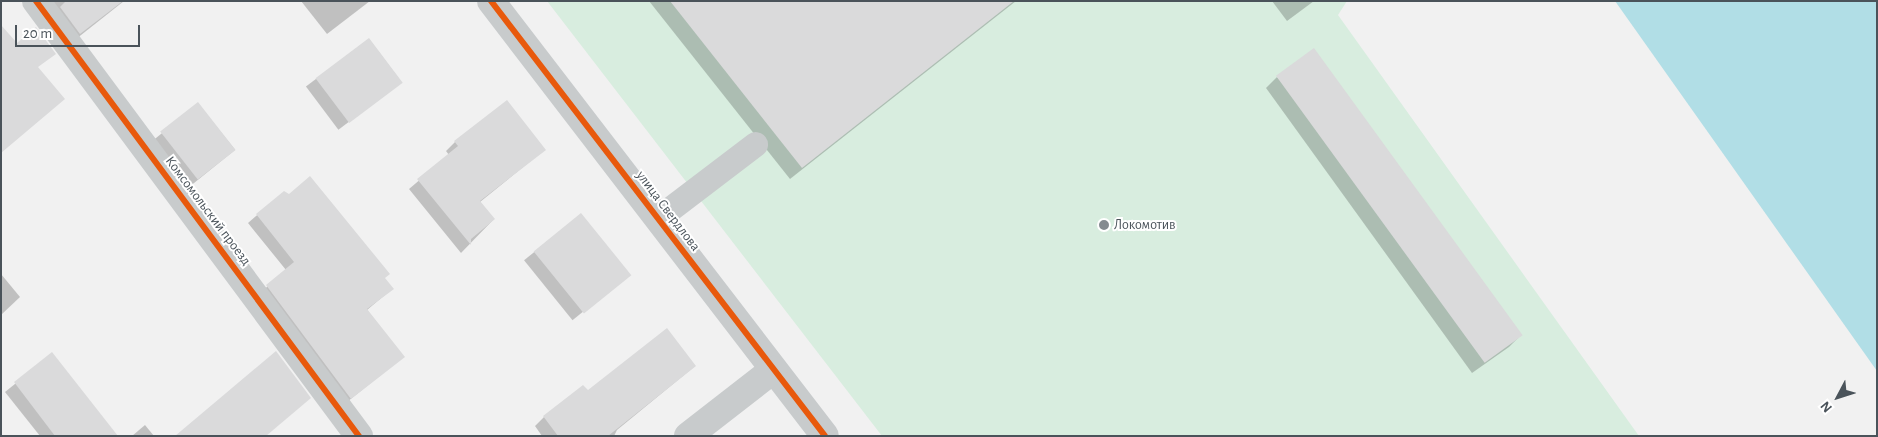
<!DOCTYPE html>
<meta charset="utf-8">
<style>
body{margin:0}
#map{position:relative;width:1878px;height:437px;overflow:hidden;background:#f1f1f1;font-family:"Alegreya Sans",sans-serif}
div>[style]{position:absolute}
.green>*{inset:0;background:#d8eddf}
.water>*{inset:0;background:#b1dee6}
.shadow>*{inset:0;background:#0003;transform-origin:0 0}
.building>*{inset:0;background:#dadadb;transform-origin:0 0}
.lane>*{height:25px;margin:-12.5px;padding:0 12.5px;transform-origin:12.5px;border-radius:12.5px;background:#c8cbcc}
.street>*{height:28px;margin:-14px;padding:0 14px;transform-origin:14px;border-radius:14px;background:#c8cbcc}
.cycleway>*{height:6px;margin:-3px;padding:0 3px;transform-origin:3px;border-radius:3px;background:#e8590c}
.dots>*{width:14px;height:14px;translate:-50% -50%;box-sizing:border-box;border:2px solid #fff;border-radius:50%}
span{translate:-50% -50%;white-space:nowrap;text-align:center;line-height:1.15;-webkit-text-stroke:4px #fff;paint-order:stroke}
.street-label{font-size:14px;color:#4a535a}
.poi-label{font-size:14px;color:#4a535a}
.left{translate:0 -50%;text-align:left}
.frame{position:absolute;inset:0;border:2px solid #4a535a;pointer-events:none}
.north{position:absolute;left:1813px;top:372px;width:50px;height:50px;-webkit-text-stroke:4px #fff;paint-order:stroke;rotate:230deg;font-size:14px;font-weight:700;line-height:20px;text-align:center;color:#4a535a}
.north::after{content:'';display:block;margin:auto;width:18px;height:22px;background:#4a535a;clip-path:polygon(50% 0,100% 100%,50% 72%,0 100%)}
.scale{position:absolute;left:15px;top:25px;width:125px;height:22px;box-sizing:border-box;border:2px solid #4a535a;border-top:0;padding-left:6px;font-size:15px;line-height:18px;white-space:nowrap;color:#4a535a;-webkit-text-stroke:4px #fff;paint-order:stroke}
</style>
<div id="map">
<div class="green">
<i style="clip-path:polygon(547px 1px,1347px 1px,1338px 15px,1639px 436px,882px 436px)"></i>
</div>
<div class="water">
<i style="clip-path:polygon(1615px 1px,1877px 1px,1877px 371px)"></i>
</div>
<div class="shadow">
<i style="clip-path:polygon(38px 1px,124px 1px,71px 43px)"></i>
<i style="clip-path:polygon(301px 1px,370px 1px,327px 34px)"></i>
<i style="clip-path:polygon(649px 1px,1016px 1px,790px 179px)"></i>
<i style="clip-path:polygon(1272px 1px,1314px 1px,1287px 21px)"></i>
<i style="left:369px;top:39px;width:54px;height:79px;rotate:53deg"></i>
<i style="clip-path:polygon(1277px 77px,1520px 336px,1509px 347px,1472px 373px,1266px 88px)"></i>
<i style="clip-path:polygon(507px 102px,544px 150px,480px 202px,494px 219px,461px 253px,409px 189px,449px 155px,446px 151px,455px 142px)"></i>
<i style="left:198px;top:104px;width:59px;height:60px;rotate:51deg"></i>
<i style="clip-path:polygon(284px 192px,392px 289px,367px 310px,403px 357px,342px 406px,259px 294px,286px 270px,248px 223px)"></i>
<i style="left:580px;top:215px;width:77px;height:72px;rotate:51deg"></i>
<i style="clip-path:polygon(1px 274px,20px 297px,1px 315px)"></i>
<i style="clip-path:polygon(52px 354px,116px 436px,40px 436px,5px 392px)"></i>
<i style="clip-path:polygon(695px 366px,617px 430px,614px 436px,542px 436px,535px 426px,544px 417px,587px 392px)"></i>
<i style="clip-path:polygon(145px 425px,154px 436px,132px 436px)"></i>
</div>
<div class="building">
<i style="clip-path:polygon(66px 1px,123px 1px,80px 34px,60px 7px)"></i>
<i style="clip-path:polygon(670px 1px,1014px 1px,802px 168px)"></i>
<i style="clip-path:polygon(1px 25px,17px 43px,36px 27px,56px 54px,38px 67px,65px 99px,1px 153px)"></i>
<i style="left:369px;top:38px;width:56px;height:67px;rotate:53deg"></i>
<i style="left:1314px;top:48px;width:355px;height:47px;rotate:54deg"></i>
<i style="clip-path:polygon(507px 100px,546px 150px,480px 201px,495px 219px,471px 239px,471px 245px,417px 179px,458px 146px,454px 141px)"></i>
<i style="left:198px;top:102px;width:61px;height:48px;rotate:52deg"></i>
<i style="clip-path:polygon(310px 176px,390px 274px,385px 278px,394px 289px,367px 309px,405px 357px,351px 399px,266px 285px,294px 262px,256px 214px,284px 191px,289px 194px)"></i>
<i style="left:581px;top:213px;width:80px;height:61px;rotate:51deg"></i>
<i style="clip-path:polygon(667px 328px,696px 366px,608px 436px,558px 436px,543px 416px,583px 385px,588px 390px)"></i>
<i style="clip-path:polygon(276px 351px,311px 398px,266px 436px,175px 436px)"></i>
<i style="clip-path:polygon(52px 352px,118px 436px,55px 436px,14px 382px)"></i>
</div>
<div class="lane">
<i style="left:658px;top:218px;width:122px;rotate:-37.3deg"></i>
</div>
<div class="street">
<i style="left:36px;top:1px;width:542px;rotate:53.41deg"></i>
<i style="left:491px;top:1px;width:548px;rotate:52.48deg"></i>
<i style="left:688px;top:436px;width:108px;rotate:-37.8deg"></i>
</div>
<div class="cycleway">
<i style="left:36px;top:1px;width:542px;rotate:53.41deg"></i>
<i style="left:491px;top:1px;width:548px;rotate:52.48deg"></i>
</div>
<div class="dots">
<i style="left:1104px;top:225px;background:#848a8f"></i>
</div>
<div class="street-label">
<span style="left:208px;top:211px;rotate:53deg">Комсомольский проезд</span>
<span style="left:668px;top:211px;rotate:53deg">улица Свердлова</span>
</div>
<div class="poi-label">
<span class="left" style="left:1114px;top:225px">Локомотив</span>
</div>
<div class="frame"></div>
<div class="north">N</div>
<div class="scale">20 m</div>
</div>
